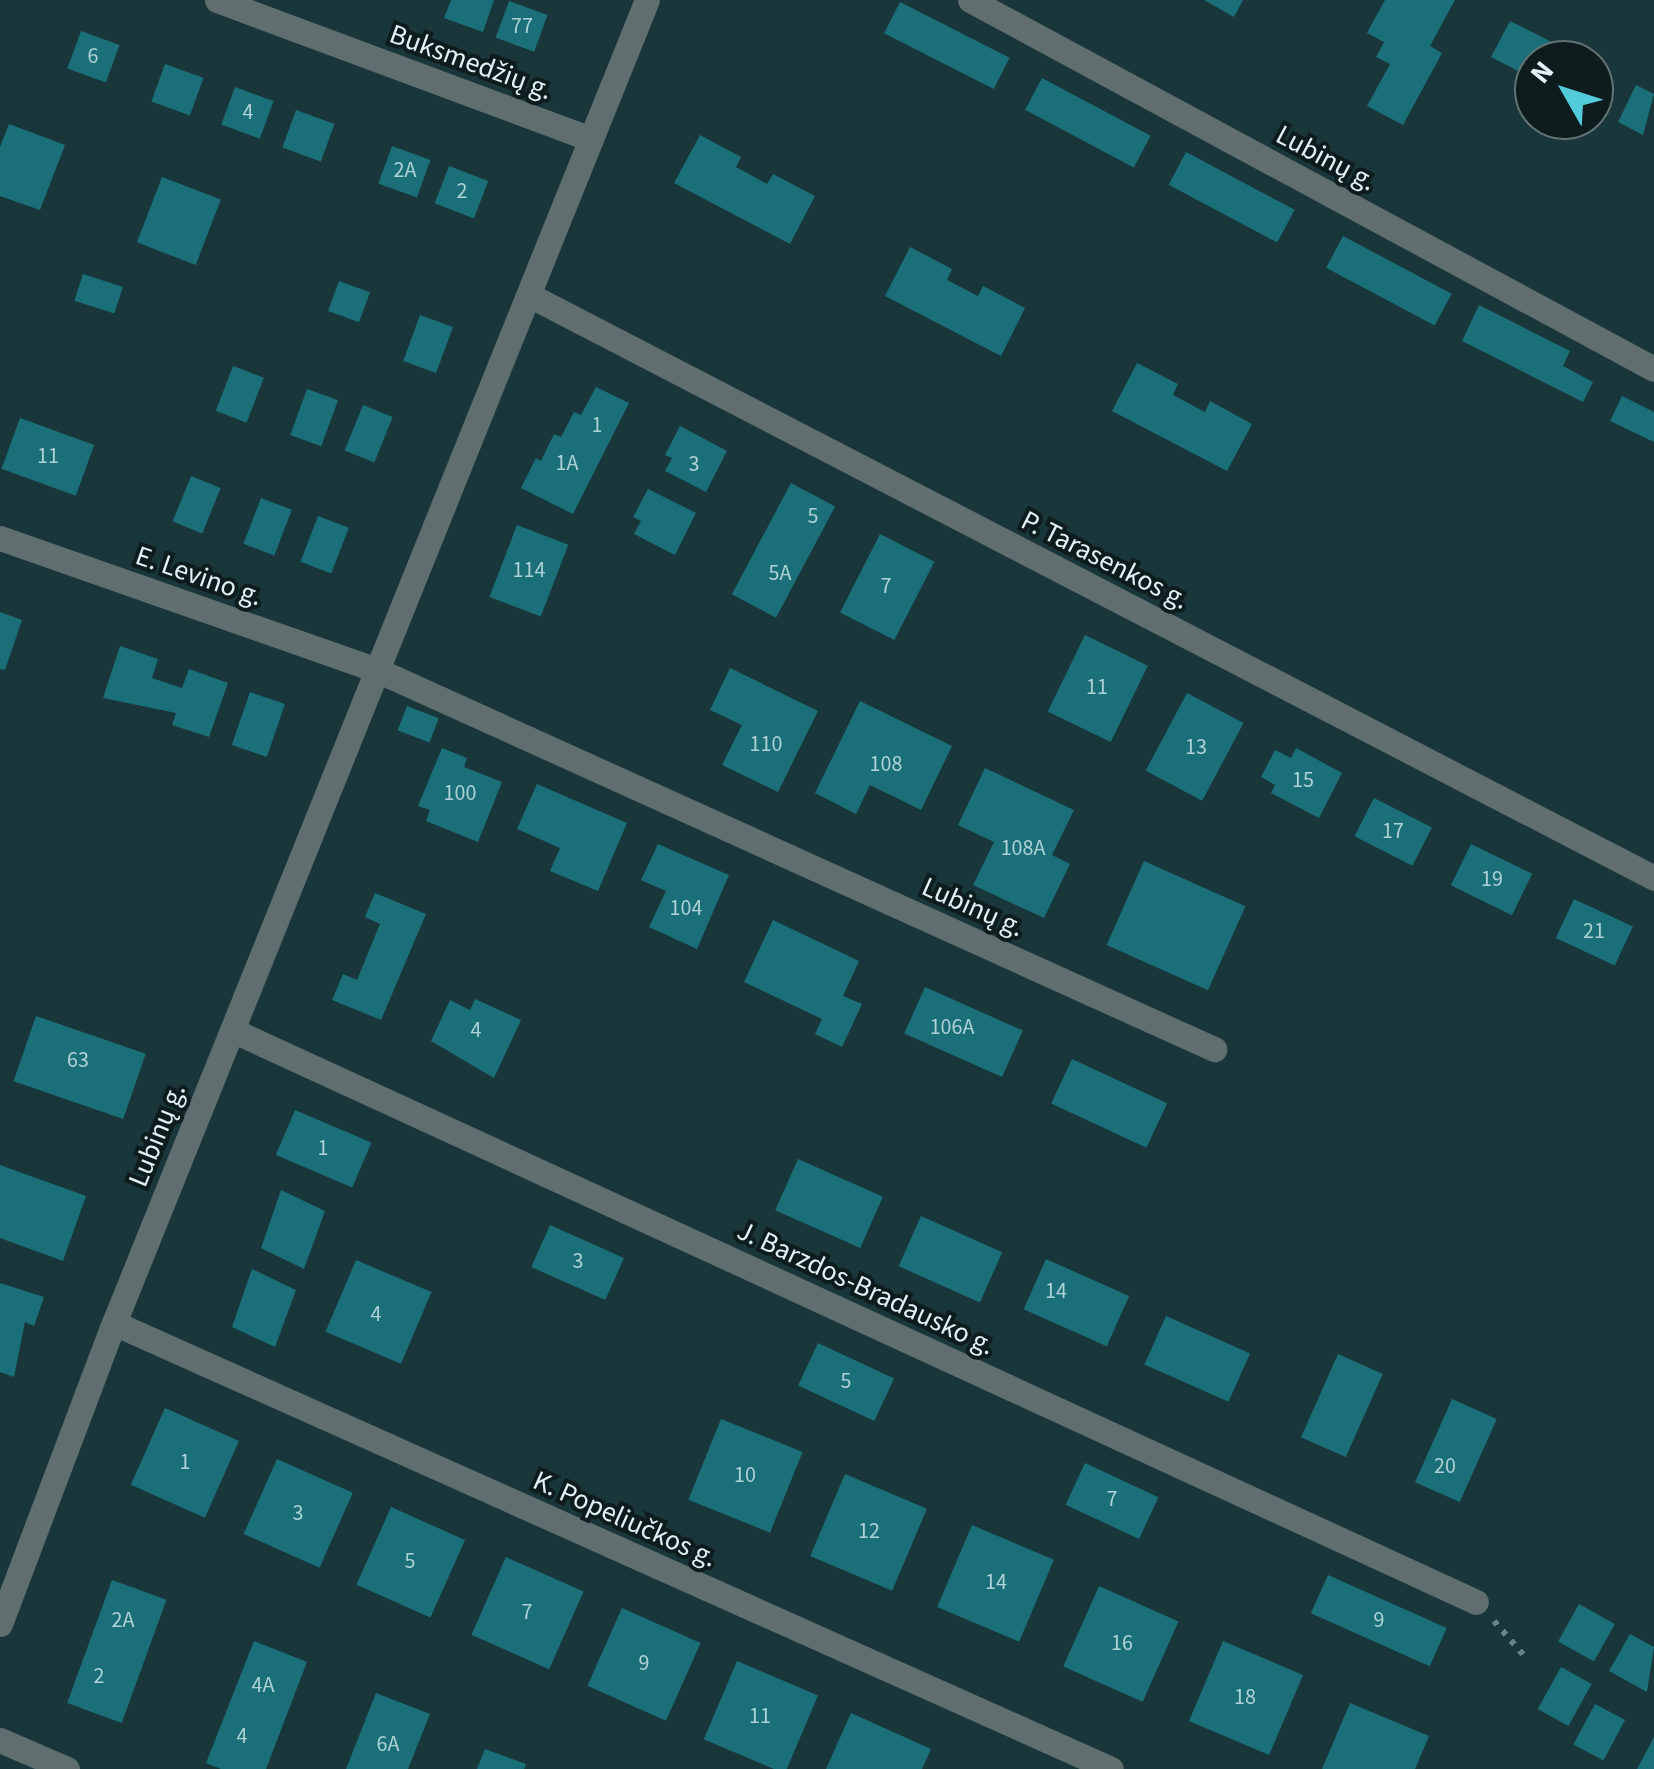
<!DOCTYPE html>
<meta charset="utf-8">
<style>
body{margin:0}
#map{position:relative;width:1654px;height:1769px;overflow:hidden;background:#19373b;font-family:"Source Sans 3",sans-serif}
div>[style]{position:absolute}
.building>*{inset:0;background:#1a6f78;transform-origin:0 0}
.path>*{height:6px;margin-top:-3px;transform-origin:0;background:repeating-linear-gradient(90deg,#6b8488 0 5px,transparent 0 13px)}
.minor>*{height:25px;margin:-12.5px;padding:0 12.5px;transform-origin:12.5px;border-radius:12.5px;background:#616e70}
span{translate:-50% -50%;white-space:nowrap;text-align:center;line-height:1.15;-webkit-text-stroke:8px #0f1c1e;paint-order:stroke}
.number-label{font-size:22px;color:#afd2d6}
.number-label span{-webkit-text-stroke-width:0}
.street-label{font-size:28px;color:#e1f3f5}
.north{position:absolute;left:1514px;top:40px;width:100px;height:100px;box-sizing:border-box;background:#0f1c1e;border:2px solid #637274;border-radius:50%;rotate:309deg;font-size:28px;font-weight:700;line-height:40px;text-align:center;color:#e1f3f5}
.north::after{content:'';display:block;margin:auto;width:35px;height:45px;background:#52cbda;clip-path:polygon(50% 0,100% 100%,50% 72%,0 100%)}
</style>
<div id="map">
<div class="building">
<i style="clip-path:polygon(451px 0,494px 0,483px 32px,444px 18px)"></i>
<i style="clip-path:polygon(1204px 0,1243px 0,1234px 17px)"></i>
<i style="clip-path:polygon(1385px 0,1455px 0,1430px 46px,1442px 53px,1403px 125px,1367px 106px,1390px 64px,1376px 57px,1384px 42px,1367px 33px)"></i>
<i style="left:509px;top:1px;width:41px;height:39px;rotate:20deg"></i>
<i style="left:900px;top:2px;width:123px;height:35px;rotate:27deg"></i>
<i style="clip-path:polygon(1510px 21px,1587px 60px,1534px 60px,1534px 79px,1491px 57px)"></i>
<i style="left:81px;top:31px;width:41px;height:40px;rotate:20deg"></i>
<i style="left:165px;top:64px;width:41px;height:40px;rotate:20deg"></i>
<i style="left:1042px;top:78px;width:123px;height:36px;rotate:28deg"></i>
<i style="clip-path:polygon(1636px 85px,1654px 94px,1643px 135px,1618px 122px)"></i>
<i style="left:235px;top:87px;width:41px;height:40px;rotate:20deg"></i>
<i style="left:296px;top:110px;width:41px;height:40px;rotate:20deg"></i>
<i style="clip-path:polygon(9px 124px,65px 145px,40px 210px,0 196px,0 147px)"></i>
<i style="clip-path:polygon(700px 135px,741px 157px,736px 167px,767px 184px,773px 174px,815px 196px,790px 244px,674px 183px)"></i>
<i style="left:392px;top:146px;width:41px;height:40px;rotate:20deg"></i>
<i style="left:1186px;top:152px;width:123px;height:37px;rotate:28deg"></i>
<i style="left:449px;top:166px;width:42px;height:40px;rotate:21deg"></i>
<i style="left:162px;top:177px;width:63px;height:70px;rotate:21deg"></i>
<i style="left:1343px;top:236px;width:123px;height:36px;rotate:28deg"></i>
<i style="clip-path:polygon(910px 247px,952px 269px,947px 280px,978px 296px,983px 286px,1025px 308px,1001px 356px,885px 296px)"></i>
<i style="left:83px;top:274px;width:42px;height:28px;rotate:18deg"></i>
<i style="left:339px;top:281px;width:33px;height:32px;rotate:20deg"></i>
<i style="clip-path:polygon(1479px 305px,1570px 351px,1563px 366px,1593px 382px,1583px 402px,1462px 341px)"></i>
<i style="left:420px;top:315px;width:35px;height:49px;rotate:20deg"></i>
<i style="clip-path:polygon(1137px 363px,1178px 384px,1173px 395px,1205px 412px,1210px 401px,1252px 424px,1227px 471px,1112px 411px)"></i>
<i style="left:233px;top:366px;width:33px;height:48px;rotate:21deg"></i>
<i style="clip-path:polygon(596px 387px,629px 403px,573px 514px,521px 488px,536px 458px,541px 461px,554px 434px,561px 437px,574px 412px,581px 415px)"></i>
<i style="left:307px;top:389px;width:33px;height:49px;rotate:20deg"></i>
<i style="clip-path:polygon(1622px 396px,1654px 412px,1654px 442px,1610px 421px)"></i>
<i style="left:363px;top:405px;width:32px;height:49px;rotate:22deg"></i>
<i style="left:20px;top:418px;width:79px;height:54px;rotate:20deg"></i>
<i style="clip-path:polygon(680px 426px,727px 451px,706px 492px,665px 471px,672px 458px,665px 455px)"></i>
<i style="left:191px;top:476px;width:32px;height:49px;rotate:22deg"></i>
<i style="left:791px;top:483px;width:50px;height:126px;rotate:28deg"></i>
<i style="clip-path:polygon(648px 489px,696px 513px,675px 555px,634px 534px,641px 521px,633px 517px)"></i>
<i style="left:261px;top:498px;width:33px;height:49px;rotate:21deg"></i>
<i style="left:318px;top:516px;width:33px;height:49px;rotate:21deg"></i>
<i style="left:517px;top:525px;width:55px;height:77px;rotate:21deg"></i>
<i style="left:880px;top:534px;width:61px;height:88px;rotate:27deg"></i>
<i style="clip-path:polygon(0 612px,22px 620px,5px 670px,0 669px)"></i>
<i style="left:1085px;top:635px;width:70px;height:85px;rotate:26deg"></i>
<i style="clip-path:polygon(120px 646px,158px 659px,152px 678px,182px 688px,189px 669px,228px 683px,209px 737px,172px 725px,176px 713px,103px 698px)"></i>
<i style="clip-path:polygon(730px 668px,818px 711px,778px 792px,722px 765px,742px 725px,710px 710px)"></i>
<i style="left:250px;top:692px;width:37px;height:56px;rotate:19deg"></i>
<i style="left:1187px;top:693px;width:64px;height:88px;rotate:28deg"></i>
<i style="clip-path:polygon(860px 701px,952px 746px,921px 810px,870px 785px,856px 814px,815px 793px)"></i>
<i style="left:407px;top:706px;width:34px;height:26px;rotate:21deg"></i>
<i style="clip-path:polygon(442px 748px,467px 758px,464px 767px,502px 782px,478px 842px,426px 821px,430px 810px,418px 806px)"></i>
<i style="clip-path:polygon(1296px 748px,1342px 773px,1319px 818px,1271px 793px,1275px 785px,1261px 777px,1275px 750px,1291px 758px)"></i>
<i style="clip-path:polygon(985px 768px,1074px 810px,1052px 855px,1070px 864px,1044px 918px,973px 885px,994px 842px,958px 825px)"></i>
<i style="clip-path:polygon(537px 784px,627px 823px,598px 891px,550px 871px,560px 848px,517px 829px)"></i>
<i style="left:1374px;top:798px;width:65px;height:43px;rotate:27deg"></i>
<i style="clip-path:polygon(658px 844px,729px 875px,697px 949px,649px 927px,666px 891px,641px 880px)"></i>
<i style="left:1471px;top:844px;width:68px;height:46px;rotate:26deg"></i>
<i style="left:1144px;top:861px;width:111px;height:92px;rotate:24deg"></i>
<i style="clip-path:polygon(375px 893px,426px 914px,381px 1020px,332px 1000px,343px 974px,357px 980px,380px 924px,365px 917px)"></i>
<i style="left:1574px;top:899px;width:65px;height:43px;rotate:25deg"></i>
<i style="clip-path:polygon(773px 920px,859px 961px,843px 996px,862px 1004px,842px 1047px,815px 1034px,822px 1019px,744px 982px)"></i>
<i style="left:925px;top:987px;width:107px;height:51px;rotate:24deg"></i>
<i style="clip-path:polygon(475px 999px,521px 1020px,494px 1078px,431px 1041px,450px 1000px,470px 1010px)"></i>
<i style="left:36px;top:1016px;width:116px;height:69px;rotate:19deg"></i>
<i style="left:1072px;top:1059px;width:105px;height:49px;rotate:25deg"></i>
<i style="left:295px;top:1110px;width:83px;height:49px;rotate:23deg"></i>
<i style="left:798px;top:1159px;width:93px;height:56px;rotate:24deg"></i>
<i style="clip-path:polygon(0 1165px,86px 1196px,63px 1261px,0 1238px)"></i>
<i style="clip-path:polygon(281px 1190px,325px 1211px,304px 1269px,261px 1248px)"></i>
<i style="left:921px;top:1216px;width:89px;height:55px;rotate:24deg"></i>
<i style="left:550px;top:1225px;width:81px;height:46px;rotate:24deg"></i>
<i style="left:1046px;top:1259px;width:91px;height:55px;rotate:24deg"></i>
<i style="left:356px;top:1260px;width:82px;height:78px;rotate:23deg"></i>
<i style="clip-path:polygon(252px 1269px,296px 1290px,275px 1347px,232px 1327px)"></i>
<i style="clip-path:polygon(0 1283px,44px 1297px,34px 1326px,25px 1322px,14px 1377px,0 1372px)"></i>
<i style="left:1166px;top:1316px;width:92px;height:53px;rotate:24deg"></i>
<i style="left:818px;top:1343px;width:84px;height:47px;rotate:25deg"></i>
<i style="left:1338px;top:1354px;width:49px;height:91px;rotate:24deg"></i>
<i style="left:1452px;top:1399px;width:49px;height:91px;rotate:24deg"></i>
<i style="left:165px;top:1408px;width:81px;height:84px;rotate:24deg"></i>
<i style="left:721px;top:1419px;width:88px;height:87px;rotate:22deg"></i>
<i style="left:277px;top:1459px;width:83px;height:82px;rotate:24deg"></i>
<i style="left:1085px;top:1463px;width:81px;height:46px;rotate:25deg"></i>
<i style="left:845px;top:1474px;width:89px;height:89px;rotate:23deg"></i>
<i style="left:391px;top:1507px;width:81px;height:85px;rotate:24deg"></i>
<i style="left:972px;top:1525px;width:89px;height:89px;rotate:23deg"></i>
<i style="left:506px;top:1557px;width:85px;height:85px;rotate:24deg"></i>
<i style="left:1328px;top:1575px;width:130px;height:42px;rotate:24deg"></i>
<i style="left:112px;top:1580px;width:58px;height:131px;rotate:20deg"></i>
<i style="left:1099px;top:1586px;width:87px;height:88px;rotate:24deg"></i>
<i style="left:1579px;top:1604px;width:41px;height:43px;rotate:29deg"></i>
<i style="left:622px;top:1608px;width:86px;height:85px;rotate:24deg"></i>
<i style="clip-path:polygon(1630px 1634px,1654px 1647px,1647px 1692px,1609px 1671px)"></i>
<i style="clip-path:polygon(254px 1641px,307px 1662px,266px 1769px,221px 1769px,206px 1763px)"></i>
<i style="left:1223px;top:1641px;width:87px;height:87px;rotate:23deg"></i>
<i style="left:737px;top:1661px;width:88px;height:85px;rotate:23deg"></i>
<i style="left:1561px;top:1667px;width:35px;height:48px;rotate:29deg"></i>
<i style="clip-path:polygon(376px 1693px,430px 1714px,408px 1769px,346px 1769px)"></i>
<i style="clip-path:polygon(1350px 1703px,1429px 1736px,1415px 1769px,1322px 1769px)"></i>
<i style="left:1595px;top:1704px;width:34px;height:46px;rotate:28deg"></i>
<i style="clip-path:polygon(851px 1713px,931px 1749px,922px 1769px,826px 1769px)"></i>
<i style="clip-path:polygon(1654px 1737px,1654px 1769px,1637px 1769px)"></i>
<i style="clip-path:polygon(485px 1749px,526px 1764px,524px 1769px,477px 1769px)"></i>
</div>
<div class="path">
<i style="left:1494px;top:1621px;width:49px;rotate:49.1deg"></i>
</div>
<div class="minor">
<i style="left:217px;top:0;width:399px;rotate:20.4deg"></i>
<i style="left:970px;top:0;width:777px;rotate:28.35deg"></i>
<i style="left:529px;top:295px;width:1267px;rotate:27.39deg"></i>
<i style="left:0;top:538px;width:402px;rotate:19.3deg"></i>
<i style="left:379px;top:671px;width:917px;rotate:24.36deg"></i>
<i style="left:232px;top:1030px;width:1369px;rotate:24.69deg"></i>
<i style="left:114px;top:1323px;width:1092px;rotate:24.1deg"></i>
<i style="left:0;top:1624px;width:322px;rotate:-69.3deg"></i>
<i style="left:114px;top:1323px;width:1426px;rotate:-68.06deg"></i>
<i style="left:0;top:1740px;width:73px;rotate:23.4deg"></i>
</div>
<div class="number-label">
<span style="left:522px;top:27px">77</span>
<span style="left:93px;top:57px">6</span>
<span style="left:248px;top:113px">4</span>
<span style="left:405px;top:171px">2A</span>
<span style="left:462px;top:192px">2</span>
<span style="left:597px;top:426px">1</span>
<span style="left:48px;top:457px">11</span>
<span style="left:567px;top:464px">1A</span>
<span style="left:694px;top:465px">3</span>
<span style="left:813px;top:517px">5</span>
<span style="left:529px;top:571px">114</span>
<span style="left:780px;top:574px">5A</span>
<span style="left:886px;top:587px">7</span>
<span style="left:1097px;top:688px">11</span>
<span style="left:766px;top:745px">110</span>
<span style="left:1196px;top:748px">13</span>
<span style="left:886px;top:765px">108</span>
<span style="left:1303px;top:781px">15</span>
<span style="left:460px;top:794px">100</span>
<span style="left:1393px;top:832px">17</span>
<span style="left:1023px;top:849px">108A</span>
<span style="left:1492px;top:880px">19</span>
<span style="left:686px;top:909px">104</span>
<span style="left:1594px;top:932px">21</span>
<span style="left:952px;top:1028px">106A</span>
<span style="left:476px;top:1031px">4</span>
<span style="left:78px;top:1061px">63</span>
<span style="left:323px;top:1149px">1</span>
<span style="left:578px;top:1262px">3</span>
<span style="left:1056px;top:1292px">14</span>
<span style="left:376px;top:1315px">4</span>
<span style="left:846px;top:1382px">5</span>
<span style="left:185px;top:1463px">1</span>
<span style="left:1445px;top:1467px">20</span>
<span style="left:745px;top:1476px">10</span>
<span style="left:1112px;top:1500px">7</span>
<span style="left:298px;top:1514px">3</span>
<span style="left:869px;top:1532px">12</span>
<span style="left:410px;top:1562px">5</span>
<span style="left:996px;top:1583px">14</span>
<span style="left:527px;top:1613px">7</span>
<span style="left:123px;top:1621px">2A</span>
<span style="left:1379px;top:1621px">9</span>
<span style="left:1122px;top:1644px">16</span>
<span style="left:644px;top:1664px">9</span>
<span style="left:99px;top:1677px">2</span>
<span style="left:263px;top:1686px">4A</span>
<span style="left:1245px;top:1698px">18</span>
<span style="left:760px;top:1717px">11</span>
<span style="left:242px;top:1737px">4</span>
<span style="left:388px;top:1745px">6A</span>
</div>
<div class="street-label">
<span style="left:471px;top:62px;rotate:20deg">Buksmedžių g.</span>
<span style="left:1326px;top:158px;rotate:28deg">Lubinų g.</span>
<span style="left:1105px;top:560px;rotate:27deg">P. Tarasenkos g.</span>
<span style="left:199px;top:576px;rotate:19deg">E. Levino g.</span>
<span style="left:973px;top:907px;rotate:24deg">Lubinų g.</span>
<span style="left:157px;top:1135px;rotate:-68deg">Lubinų g.</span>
<span style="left:866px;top:1288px;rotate:25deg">J. Barzdos-Bradausko g.</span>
<span style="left:625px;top:1519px;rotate:24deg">K. Popeliučkos g.</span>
</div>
<div class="north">N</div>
</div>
